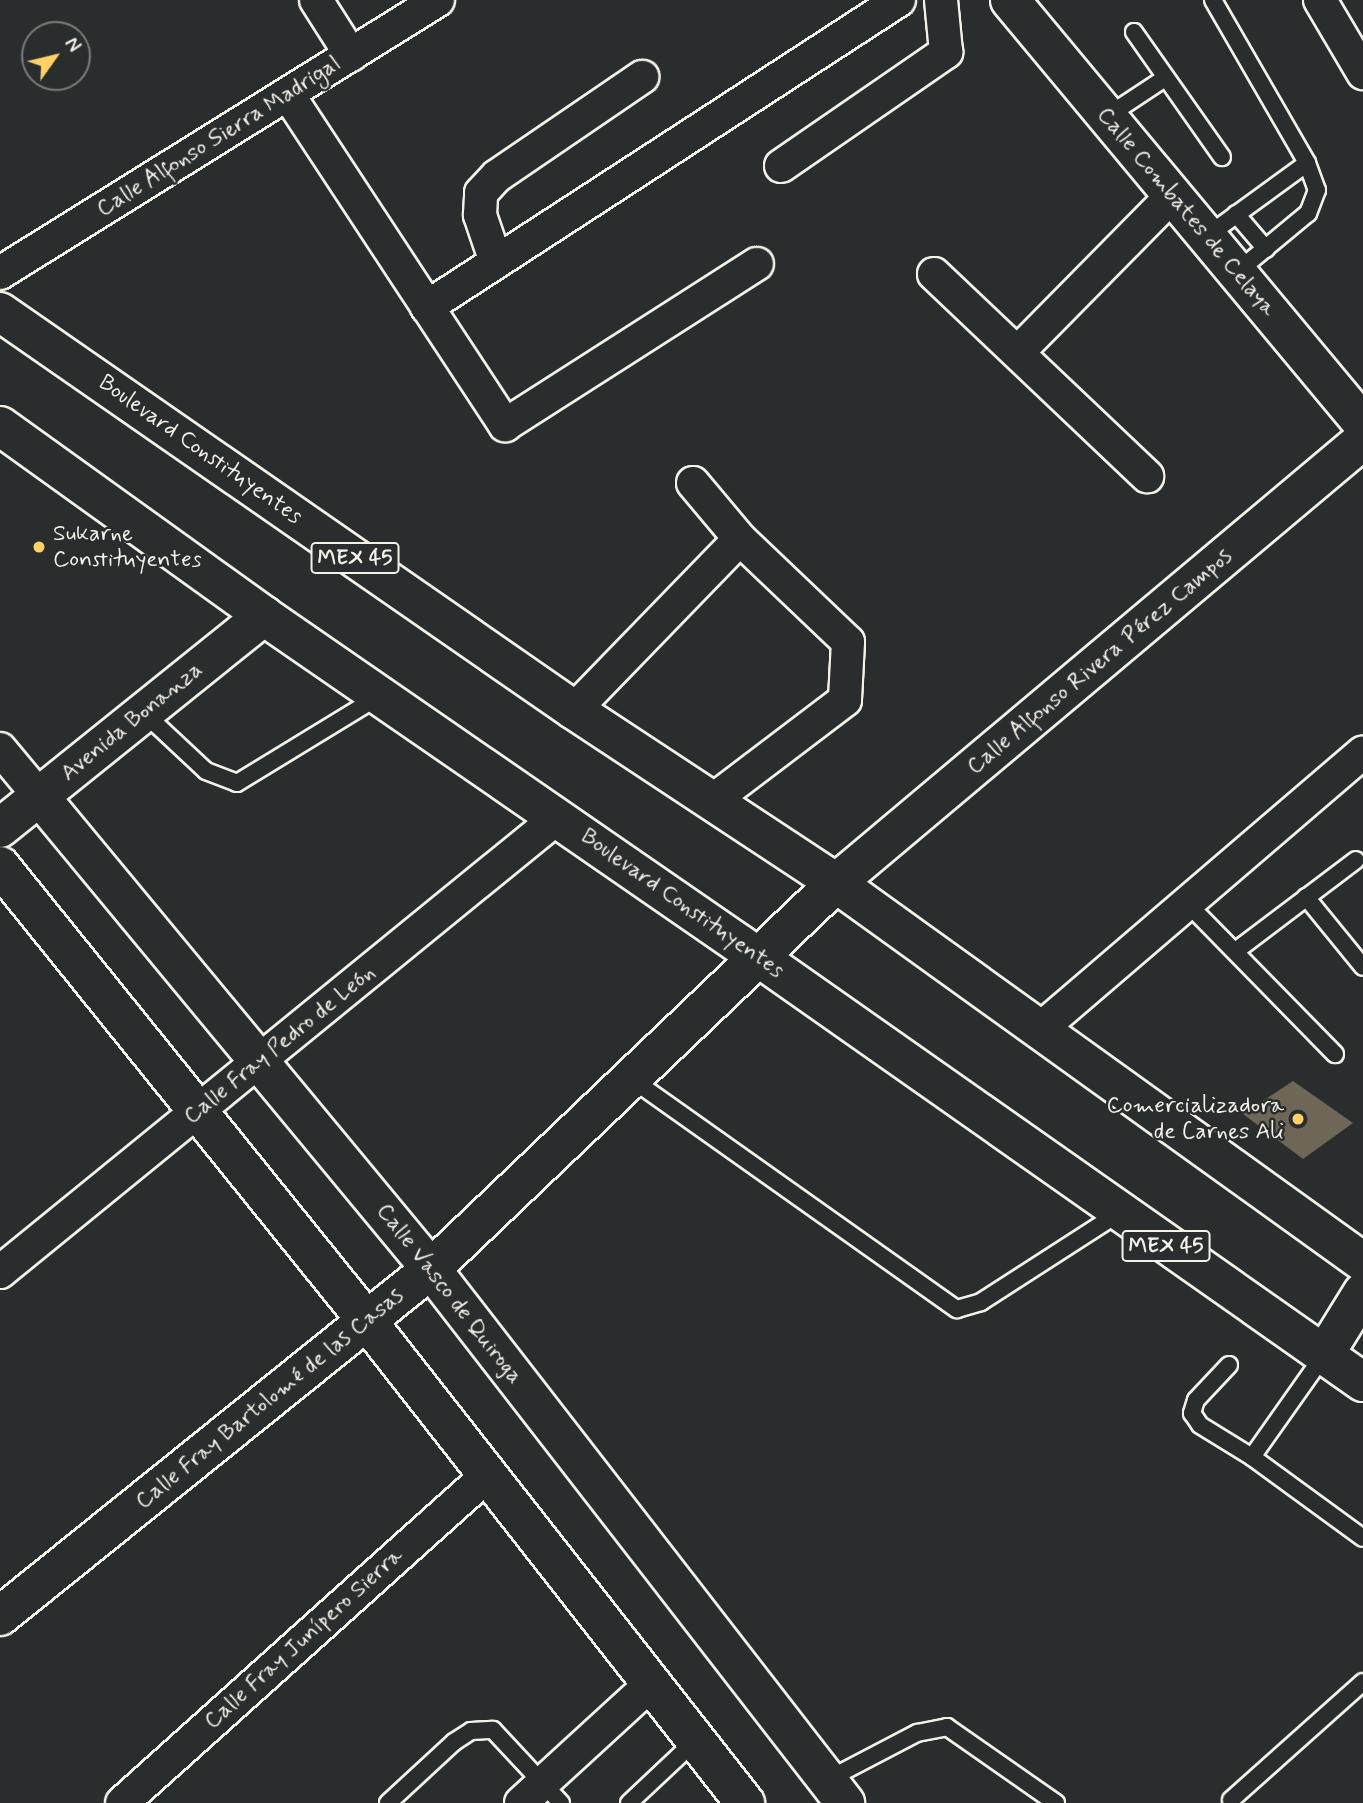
<!DOCTYPE html>
<meta charset="utf-8">
<style>
body{margin:0}
#map{position:relative;width:1363px;height:1803px;overflow:hidden;background:#2a2d2e;font-family:Mynerve,sans-serif}
div>[style]{position:absolute}
.building>*{inset:0;background:#6e6656}
.roads{filter:drop-shadow(2px 0 #f4f1e8) drop-shadow(-2px 0 #f4f1e8) drop-shadow(0 2px #f4f1e8) drop-shadow(0 -2px #f4f1e8)}
.lane>*{height:16px;margin:-8px;padding:0 8px;transform-origin:8px;border-radius:8px;background:#2a2d2e}
.street>*{height:32px;margin:-16px;padding:0 16px;transform-origin:16px;border-radius:16px;background:#2a2d2e}
.secondary>*{height:38px;margin:-19px;padding:0 19px;transform-origin:19px;border-radius:19px;background:#2a2d2e}
.primary>*{height:38px;margin:-19px;padding:0 19px;transform-origin:19px;border-radius:19px;background:#2a2d2e}
.highway>*{height:38px;margin:-19px;padding:0 19px;transform-origin:19px;border-radius:19px;background:#2a2d2e}
.dots>*{width:19px;height:19px;translate:-50% -50%;box-sizing:border-box;border:4px solid #2a2d2e;border-radius:50%}
span{translate:-50% -50%;white-space:nowrap;text-align:center;line-height:1.15;-webkit-text-stroke:5px #2a2d2e;paint-order:stroke}
.shield-label span{padding:2px 5px;background:#2a2d2e;border:2px solid;border-radius:5px;-webkit-text-stroke-width:0}
.shield-label{font-size:21px;color:#f4f1e8;font-weight:700}
.street-label{font-size:23px;color:#f4f1e8}
.poi-label{font-size:23px;color:#f4f1e8}
.left{translate:0 -50%;text-align:left}
.right{translate:-100% -50%;text-align:right}
.north{position:absolute;left:21px;top:21px;width:70px;height:70px;box-sizing:border-box;background:#2a2d2e;border:2px solid #7b7b78;border-radius:50%;rotate:56deg;font-size:19px;font-weight:700;line-height:28px;text-align:center;color:#f4f1e8}
.north::after{content:'';display:block;margin:auto;width:24px;height:32px;background:#ffd166;clip-path:polygon(50% 0,100% 100%,50% 72%,0 100%)}
</style>
<div id="map">
<div class="building">
<i style="clip-path:polygon(1293px 1081px,1353px 1123px,1303px 1159px,1243px 1114px)"></i>
</div>
<div class="roads">
<div class="lane">
<i style="left:1213px;top:0;width:188px;rotate:60deg"></i>
<i style="left:1307px;top:163px;width:29px;rotate:70deg"></i>
<i style="left:1317px;top:190px;width:25px;rotate:111deg"></i>
<i style="left:1308px;top:213px;width:92px;rotate:140.3deg"></i>
<i style="left:1134px;top:32px;width:153px;rotate:54.9deg"></i>
<i style="left:1106px;top:117px;width:71px;rotate:-33.5deg"></i>
<i style="left:1236px;top:214px;width:46px;rotate:49.4deg"></i>
<i style="left:1207px;top:236px;width:124px;rotate:-36.1deg"></i>
<i style="left:143px;top:712px;width:86px;rotate:43.1deg"></i>
<i style="left:206px;top:771px;width:33px;rotate:21deg"></i>
<i style="left:237px;top:783px;width:165px;rotate:-31.4deg"></i>
<i style="left:1306px;top:897px;width:90px;rotate:50.8deg"></i>
<i style="left:1186px;top:902px;width:213px;rotate:45.6deg"></i>
<i style="left:1237px;top:950px;width:149px;rotate:-37.1deg"></i>
<i style="left:633px;top:1080px;width:397px;rotate:35.3deg"></i>
<i style="left:957px;top:1309px;width:25px;rotate:-16deg"></i>
<i style="left:981px;top:1302px;width:164px;rotate:-32.8deg"></i>
<i style="left:1229px;top:1365px;width:48px;rotate:133.3deg"></i>
<i style="left:1196px;top:1400px;width:14px;rotate:107deg"></i>
<i style="left:1192px;top:1413px;width:14px;rotate:56deg"></i>
<i style="left:1200px;top:1425px;width:61px;rotate:31.6deg"></i>
<i style="left:1252px;top:1457px;width:137px;rotate:36.1deg"></i>
<i style="left:1252px;top:1457px;width:125px;rotate:-54.8deg"></i>
<i style="left:827px;top:1780px;width:102px;rotate:-27.6deg"></i>
<i style="left:917px;top:1733px;width:31px;rotate:-11deg"></i>
<i style="left:947px;top:1727px;width:133px;rotate:34.9deg"></i>
<i style="left:1231px;top:1800px;width:177px;rotate:-41.8deg"></i>
<i style="left:388px;top:1803px;width:90px;rotate:-42.7deg"></i>
<i style="left:454px;top:1742px;width:20px;rotate:-33deg"></i>
<i style="left:471px;top:1731px;width:22px;rotate:-3deg"></i>
<i style="left:493px;top:1730px;width:100px;rotate:47deg"></i>
<i style="left:629px;top:1803px;width:91px;rotate:-43.2deg"></i>
</div>
<div class="street">
<i style="left:316px;top:0;width:65px;rotate:57.5deg"></i>
<i style="left:1320px;top:0;width:85px;rotate:59.5deg"></i>
<i style="left:289px;top:96px;width:394px;rotate:56.7deg"></i>
<i style="left:505px;top:425px;width:299px;rotate:-32.6deg"></i>
<i style="left:781px;top:166px;width:201px;rotate:-34.6deg"></i>
<i style="left:946px;top:52px;width:52px;rotate:-95.5deg"></i>
<i style="left:496px;top:262px;width:50px;rotate:-108.8deg"></i>
<i style="left:480px;top:215px;width:22px;rotate:-87deg"></i>
<i style="left:481px;top:193px;width:23px;rotate:-47deg"></i>
<i style="left:497px;top:176px;width:176px;rotate:-34.3deg"></i>
<i style="left:0;top:273px;width:516px;rotate:-31.93deg"></i>
<i style="left:934px;top:274px;width:294px;rotate:43.5deg"></i>
<i style="left:427px;top:307px;width:563px;rotate:-33.04deg"></i>
<i style="left:1018px;top:352px;width:219px;rotate:-45.4deg"></i>
<i style="left:693px;top:483px;width:73px;rotate:50deg"></i>
<i style="left:740px;top:539px;width:149px;rotate:43.6deg"></i>
<i style="left:848px;top:642px;width:58px;rotate:93deg"></i>
<i style="left:845px;top:700px;width:167px;rotate:142.8deg"></i>
<i style="left:574px;top:710px;width:238px;rotate:-45.9deg"></i>
<i style="left:0;top:749px;width:62px;rotate:50.2deg"></i>
<i style="left:1038px;top:1031px;width:428px;rotate:-40.6deg"></i>
<i style="left:0;top:1272px;width:720px;rotate:-39.19deg"></i>
<i style="left:122px;top:1803px;width:490px;rotate:-41.9deg"></i>
<i style="left:521px;top:1803px;width:175px;rotate:-42.5deg"></i>
</div>
<div class="secondary">
<i style="left:1010px;top:0;width:552px;rotate:50.22deg"></i>
<i style="left:40px;top:797px;width:613px;rotate:50.36deg"></i>
<i style="left:431px;top:1269px;width:676px;rotate:52.21deg"></i>
<i style="left:0;top:828px;width:339px;rotate:-38.8deg"></i>
<i style="left:0;top:866px;width:585px;rotate:51.11deg"></i>
<i style="left:367px;top:1321px;width:613px;rotate:51.9deg"></i>
<i style="left:0;top:1616px;width:553px;rotate:-38.84deg"></i>
<i style="left:431px;top:1269px;width:559px;rotate:-43.62deg"></i>
</div>
<div class="primary">
<i style="left:1363px;top:440px;width:688px;rotate:139.95deg"></i>
<i style="left:836px;top:883px;width:649px;rotate:35.72deg"></i>
<i style="left:761px;top:959px;width:736px;rotate:35.09deg"></i>
<i style="left:1324px;top:1355px;width:74px;rotate:-58.2deg"></i>
</div>
<div class="highway">
<i style="left:0;top:312px;width:698px;rotate:34.74deg"></i>
<i style="left:574px;top:710px;width:314px;rotate:33.4deg"></i>
<i style="left:0;top:426px;width:325px;rotate:35.7deg"></i>
<i style="left:264px;top:616px;width:604px;rotate:34.61deg"></i>
</div>
</div>
<div class="dots">
<i style="left:39px;top:547px;background:#ffd166"></i>
<i style="left:1298px;top:1119px;background:#ffd166"></i>
</div>
<div class="shield-label">
<span style="left:355px;top:558px">MEX 45</span>
<span style="left:1166px;top:1246px">MEX 45</span>
</div>
<div class="street-label">
<span style="left:219px;top:137px;rotate:-32deg">Calle Alfonso Sierra Madrigal</span>
<span style="left:1186px;top:212px;rotate:50deg">Calle Combates de Celaya</span>
<span style="left:200px;top:450px;rotate:35deg">Boulevard Constituyentes</span>
<span style="left:1100px;top:662px;rotate:-40deg">Calle Alfonso Rivera Pérez Campos</span>
<span style="left:132px;top:722px;rotate:-39deg">Avenida Bonanza</span>
<span style="left:682px;top:904px;rotate:35deg">Boulevard Constituyentes</span>
<span style="left:280px;top:1045px;rotate:-39deg">Calle Fray Pedro de León</span>
<span style="left:449px;top:1294px;rotate:52deg">Calle Vasco de Quiroga</span>
<span style="left:270px;top:1399px;rotate:-39deg">Calle Fray Bartolomé de las Casas</span>
<span style="left:304px;top:1639px;rotate:-42deg">Calle Fray Junípero Sierra</span>
</div>
<div class="poi-label">
<span class="left" style="left:53px;top:547px">Sukarne<br>Constituyentes</span>
<span class="right" style="left:1284px;top:1119px">Comercializadora<br>de Carnes Ali</span>
</div>
<div class="north">N</div>
</div>
